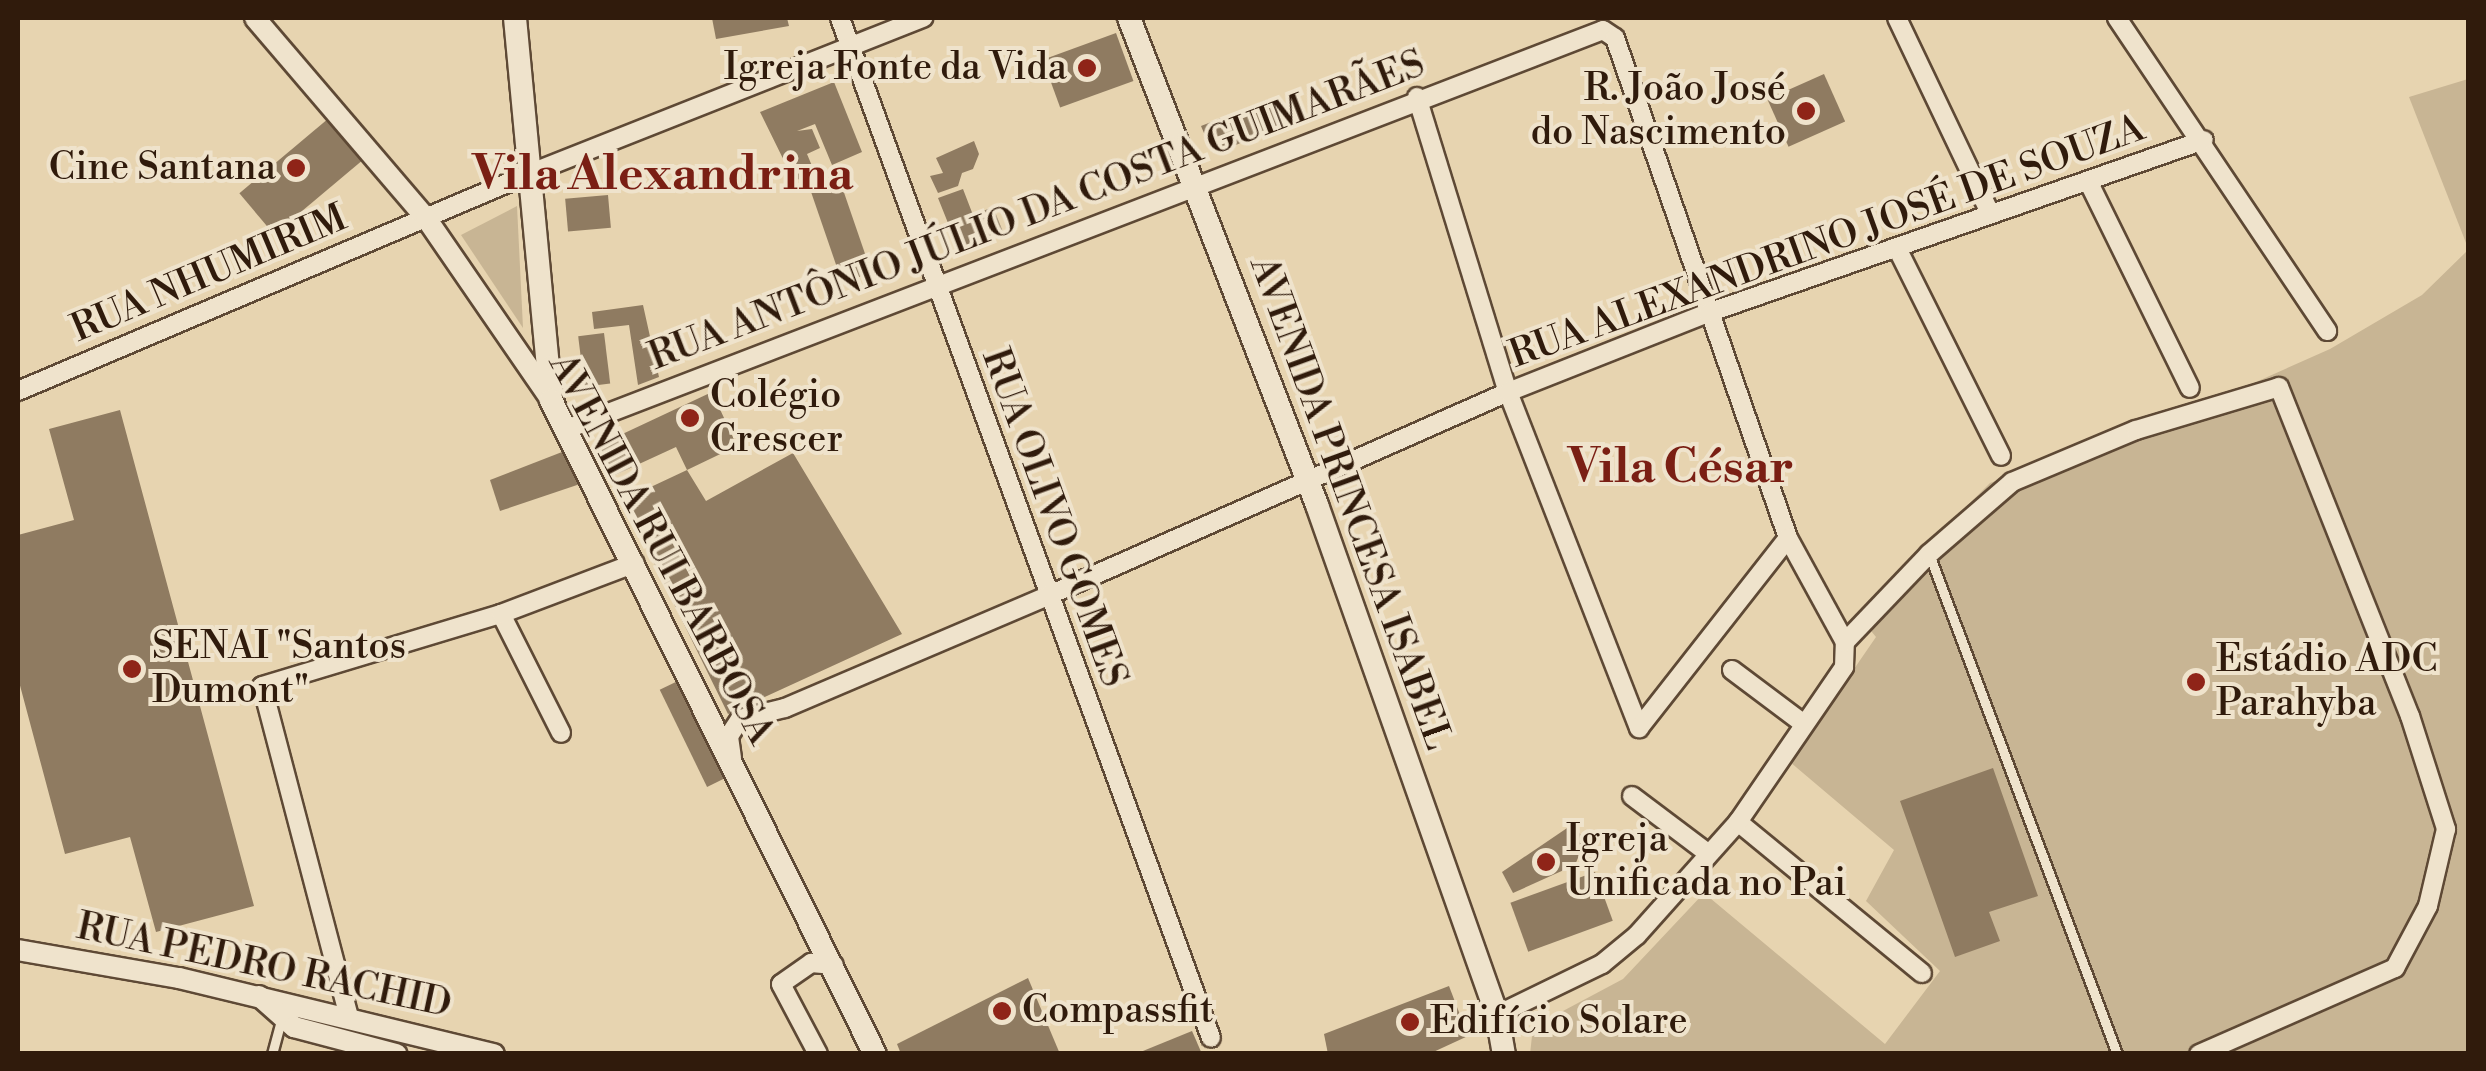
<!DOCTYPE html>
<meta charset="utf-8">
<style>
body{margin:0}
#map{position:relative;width:2486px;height:1071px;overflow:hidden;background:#e7d4b0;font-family:"Libre Bodoni",serif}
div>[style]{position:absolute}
.green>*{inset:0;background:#c8b594}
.building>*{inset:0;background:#8f7b61;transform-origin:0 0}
.roads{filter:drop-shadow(2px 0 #5e4935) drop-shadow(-2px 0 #5e4935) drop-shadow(0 2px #5e4935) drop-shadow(0 -2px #5e4935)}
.service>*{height:9px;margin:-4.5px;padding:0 4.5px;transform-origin:4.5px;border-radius:4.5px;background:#efe3cc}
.minor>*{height:18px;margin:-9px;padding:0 9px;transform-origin:9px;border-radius:9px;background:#efe3cc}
.tertiary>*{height:20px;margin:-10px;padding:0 10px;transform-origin:10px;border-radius:10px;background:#efe3cc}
.secondary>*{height:22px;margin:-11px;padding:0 11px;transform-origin:11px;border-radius:11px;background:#efe3cc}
.dots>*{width:28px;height:28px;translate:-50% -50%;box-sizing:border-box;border:5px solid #efe3cc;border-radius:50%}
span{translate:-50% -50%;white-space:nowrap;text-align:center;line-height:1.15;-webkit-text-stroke:8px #efe3cc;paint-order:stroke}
.poi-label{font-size:38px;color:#301b0c}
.right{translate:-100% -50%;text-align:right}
.left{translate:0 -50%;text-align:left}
.street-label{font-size:38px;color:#301b0c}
.district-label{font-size:48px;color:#7a1f14;font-weight:700}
.frame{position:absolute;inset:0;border:20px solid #301b0c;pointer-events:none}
</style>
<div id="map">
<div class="green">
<i style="clip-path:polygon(2468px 79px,2468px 248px,2409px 97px)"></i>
<i style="clip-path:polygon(517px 206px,523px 328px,461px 235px)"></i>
<i style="clip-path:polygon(2468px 250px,2468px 1053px,1530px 1054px,1533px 1027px,1623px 979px,1704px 893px,1885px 1044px,1940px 971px,1866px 901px,1894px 850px,1790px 762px,1876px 637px,1858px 615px,1990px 483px,2193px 410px,2330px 349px,2422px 295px)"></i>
</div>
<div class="building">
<i style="clip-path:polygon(712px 18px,787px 18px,789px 26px,716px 39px)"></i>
<i style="left:1116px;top:33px;width:51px;height:78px;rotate:70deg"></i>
<i style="left:1824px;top:74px;width:52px;height:62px;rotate:66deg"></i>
<i style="clip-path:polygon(834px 82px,862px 152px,832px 165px,815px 124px,797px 131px,812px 129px,820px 148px,807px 154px,815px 173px,794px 181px,760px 112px)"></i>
<i style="clip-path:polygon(1269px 99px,1280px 127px,1221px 151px,1209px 145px,1201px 126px)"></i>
<i style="left:329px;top:118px;width:54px;height:117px;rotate:50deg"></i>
<i style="clip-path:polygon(974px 141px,979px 154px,973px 169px,962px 173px,958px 186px,938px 193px,930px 176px,943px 173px,936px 158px)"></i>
<i style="left:840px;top:181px;width:97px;height:31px;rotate:71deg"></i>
<i style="clip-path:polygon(963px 189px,973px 215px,993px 207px,1003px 232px,958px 248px,938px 198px)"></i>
<i style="left:608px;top:195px;width:33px;height:43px;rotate:85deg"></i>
<i style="clip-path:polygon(643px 305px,659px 377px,638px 385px,629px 325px,594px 329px,592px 312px)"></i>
<i style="left:604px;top:333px;width:51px;height:26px;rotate:83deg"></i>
<i style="clip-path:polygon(712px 392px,737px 446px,687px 470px,676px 447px,613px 476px,599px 445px)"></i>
<i style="clip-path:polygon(120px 410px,254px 906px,156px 932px,130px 837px,65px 854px,18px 678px,18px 535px,74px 520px,49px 429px)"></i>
<i style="clip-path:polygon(562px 452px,583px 483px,500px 511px,490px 480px)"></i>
<i style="clip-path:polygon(793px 453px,902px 634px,728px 714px,623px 500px,687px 470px,706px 501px)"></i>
<i style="left:684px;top:678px;width:108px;height:27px;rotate:64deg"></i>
<i style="clip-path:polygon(1993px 768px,2038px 896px,1989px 912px,2000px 941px,1955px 957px,1900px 801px)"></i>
<i style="clip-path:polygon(1573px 824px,1585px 841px,1575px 865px,1513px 893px,1502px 872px)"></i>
<i style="left:1595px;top:872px;width:52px;height:90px;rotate:70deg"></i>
<i style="clip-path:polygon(1028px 978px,1060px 1054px,901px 1054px,897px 1044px)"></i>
<i style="clip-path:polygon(1449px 986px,1468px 1036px,1429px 1054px,1328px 1054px,1324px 1034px)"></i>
<i style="clip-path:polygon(1192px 1031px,1202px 1054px,1138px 1054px,1138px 1053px)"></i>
</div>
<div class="roads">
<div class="service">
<i style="left:1929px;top:554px;width:534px;rotate:69.39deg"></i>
<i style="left:272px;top:1054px;width:34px;rotate:-75deg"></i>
</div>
<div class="minor">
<i style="left:840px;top:18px;width:1085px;rotate:70.01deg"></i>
<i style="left:1897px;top:18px;width:216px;rotate:64.5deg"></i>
<i style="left:2117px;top:18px;width:377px;rotate:56.1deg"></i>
<i style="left:1417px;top:97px;width:309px;rotate:72.9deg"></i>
<i style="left:1508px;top:392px;width:361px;rotate:68.7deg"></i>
<i style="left:2090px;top:185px;width:226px;rotate:63.8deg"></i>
<i style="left:1898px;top:250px;width:230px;rotate:63.4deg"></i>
<i style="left:18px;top:391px;width:557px;rotate:-23.02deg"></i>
<i style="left:531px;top:173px;width:422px;rotate:-21.6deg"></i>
<i style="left:567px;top:429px;width:1110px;rotate:-21.06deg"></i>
<i style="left:1603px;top:30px;width:14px;rotate:34deg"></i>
<i style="left:1615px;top:38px;width:529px;rotate:70.91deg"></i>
<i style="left:1788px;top:538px;width:119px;rotate:61.3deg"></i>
<i style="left:501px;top:614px;width:133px;rotate:63.2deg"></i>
<i style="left:1732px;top:670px;width:90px;rotate:36.9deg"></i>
<i style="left:1639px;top:728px;width:241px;rotate:-51.9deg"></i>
<i style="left:732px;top:758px;width:22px;rotate:-98deg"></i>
<i style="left:729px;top:736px;width:20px;rotate:-57deg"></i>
<i style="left:740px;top:719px;width:46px;rotate:-13.7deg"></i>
<i style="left:785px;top:708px;width:285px;rotate:-23.1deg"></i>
<i style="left:1047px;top:596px;width:504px;rotate:-23.87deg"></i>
<i style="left:1508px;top:392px;width:215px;rotate:-21.6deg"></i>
<i style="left:1708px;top:313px;width:525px;rotate:-19.23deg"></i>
<i style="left:1632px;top:796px;width:96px;rotate:37deg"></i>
<i style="left:1738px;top:822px;width:238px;rotate:39.4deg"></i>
<i style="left:1497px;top:1015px;width:117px;rotate:-25.9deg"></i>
<i style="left:1602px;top:964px;width:45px;rotate:-39.6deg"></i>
<i style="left:1637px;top:935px;width:152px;rotate:-48.2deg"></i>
<i style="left:1738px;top:822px;width:188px;rotate:-55.6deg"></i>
<i style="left:1844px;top:667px;width:25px;rotate:-88deg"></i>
<i style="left:1845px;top:642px;width:122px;rotate:-46.3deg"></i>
<i style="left:1929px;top:554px;width:110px;rotate:-40.9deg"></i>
<i style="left:2012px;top:482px;width:134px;rotate:-22.8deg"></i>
<i style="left:2136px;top:430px;width:149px;rotate:-16.7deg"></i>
<i style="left:2279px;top:387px;width:354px;rotate:68.3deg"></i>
<i style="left:2410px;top:716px;width:119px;rotate:72.3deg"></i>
<i style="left:2446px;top:829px;width:79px;rotate:103.2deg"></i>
<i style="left:2428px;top:906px;width:70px;rotate:118deg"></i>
<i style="left:2395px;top:968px;width:214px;rotate:156.3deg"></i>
<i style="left:349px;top:1017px;width:342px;rotate:-104.7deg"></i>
<i style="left:262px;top:686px;width:250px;rotate:-16.8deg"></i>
<i style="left:501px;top:614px;width:143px;rotate:-20.8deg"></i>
<i style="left:818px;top:1054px;width:79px;rotate:-117.9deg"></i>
<i style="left:781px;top:984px;width:37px;rotate:-35deg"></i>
<i style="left:811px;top:963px;width:23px;rotate:5deg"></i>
</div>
<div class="tertiary">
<i style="left:255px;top:18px;width:263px;rotate:49.5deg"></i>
<i style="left:426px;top:218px;width:221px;rotate:55.5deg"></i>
<i style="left:18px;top:950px;width:163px;rotate:9.9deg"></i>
<i style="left:179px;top:978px;width:324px;rotate:13.6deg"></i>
<i style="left:259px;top:996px;width:47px;rotate:41.5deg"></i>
<i style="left:294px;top:1027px;width:106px;rotate:14.8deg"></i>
</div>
<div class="secondary">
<i style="left:515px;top:18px;width:384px;rotate:84.6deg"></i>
<i style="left:551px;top:400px;width:730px;rotate:63.65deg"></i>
<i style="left:1129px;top:18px;width:522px;rotate:68.89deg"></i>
<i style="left:1317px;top:505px;width:541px;rotate:70.56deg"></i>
<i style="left:1497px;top:1015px;width:40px;rotate:80deg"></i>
</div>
</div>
<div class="dots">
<i style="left:1087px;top:68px;background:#8f2418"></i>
<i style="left:1806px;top:111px;background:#8f2418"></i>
<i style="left:296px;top:168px;background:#8f2418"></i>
<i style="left:690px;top:418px;background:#8f2418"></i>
<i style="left:132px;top:669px;background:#8f2418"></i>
<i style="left:2196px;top:682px;background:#8f2418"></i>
<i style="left:1546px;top:862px;background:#8f2418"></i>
<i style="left:1002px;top:1011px;background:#8f2418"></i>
<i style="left:1410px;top:1022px;background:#8f2418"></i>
</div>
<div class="poi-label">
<span class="right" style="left:1067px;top:68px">Igreja Fonte da Vida</span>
<span class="right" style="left:1786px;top:111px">R. João José<br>do Nascimento</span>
<span class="right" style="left:276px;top:168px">Cine Santana</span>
<span class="left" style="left:710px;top:418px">Colégio<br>Crescer</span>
<span class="left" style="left:152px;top:669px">SENAI "Santos<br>Dumont"</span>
<span class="left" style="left:2216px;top:682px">Estádio ADC<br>Parahyba</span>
<span class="left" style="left:1566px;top:862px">Igreja<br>Unificada no Pai</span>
<span class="left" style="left:1022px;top:1011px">Compassfit</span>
<span class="left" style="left:1430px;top:1022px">Edifício Solare</span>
</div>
<div class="street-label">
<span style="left:1037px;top:211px;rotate:-21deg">RUA ANTÔNIO JÚLIO DA COSTA GUIMARÃES</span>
<span style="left:1827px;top:242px;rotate:-20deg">RUA ALEXANDRINO JOSÉ DE SOUZA</span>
<span style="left:209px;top:274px;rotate:-23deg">RUA NHUMIRIM</span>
<span style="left:1350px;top:503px;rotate:70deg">AVENIDA PRINCESA ISABEL</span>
<span style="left:1054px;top:518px;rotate:70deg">RUA OLIVO GOMES</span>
<span style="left:661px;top:549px;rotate:62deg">AVENIDA RUI BARBOSA</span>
<span style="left:264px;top:966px;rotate:12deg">RUA PEDRO RACHID</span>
</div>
<div class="district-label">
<span style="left:663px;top:176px">Vila Alexandrina</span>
<span style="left:1681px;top:469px">Vila César</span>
</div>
<div class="frame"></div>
</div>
